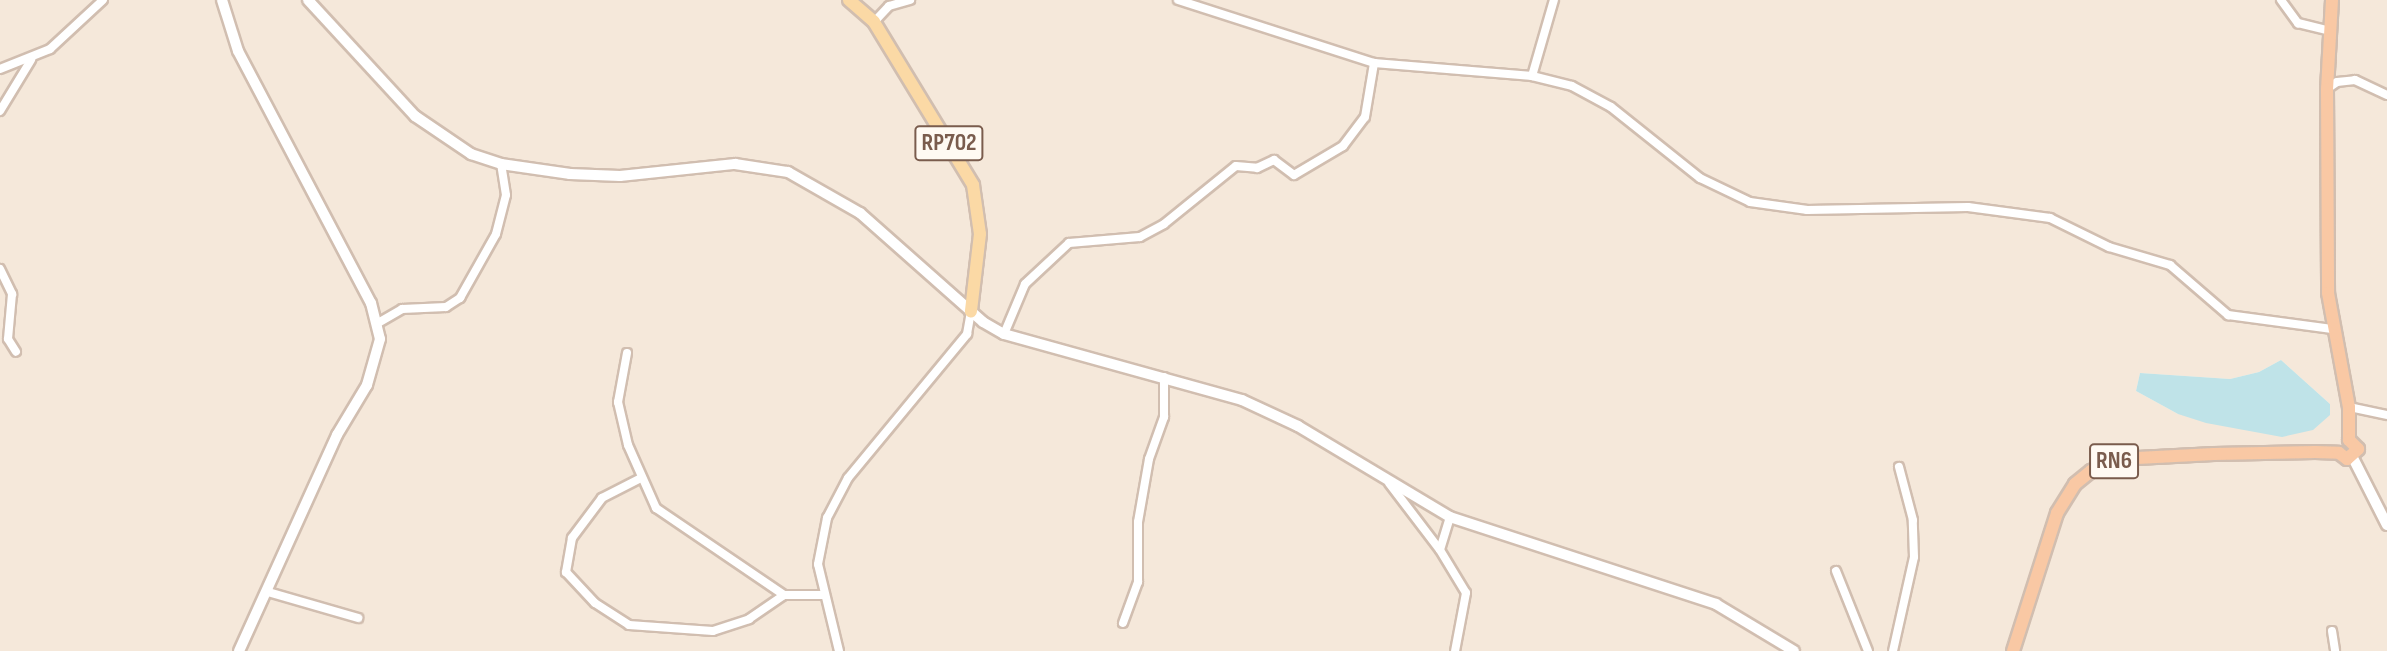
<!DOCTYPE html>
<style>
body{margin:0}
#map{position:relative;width:2387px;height:651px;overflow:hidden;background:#fdf6ec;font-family:"Sofia Sans Condensed",sans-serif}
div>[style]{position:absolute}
.residential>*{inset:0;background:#f5e8da}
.water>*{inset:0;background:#bfe3e8}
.roads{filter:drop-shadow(2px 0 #d1beb0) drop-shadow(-2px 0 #d1beb0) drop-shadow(0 2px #d1beb0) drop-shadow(0 -2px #d1beb0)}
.minor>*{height:8px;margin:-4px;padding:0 4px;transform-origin:4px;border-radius:4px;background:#fff}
.secondary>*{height:10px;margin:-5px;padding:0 5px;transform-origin:5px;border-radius:5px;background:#fff}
.primary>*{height:12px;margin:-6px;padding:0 6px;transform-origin:6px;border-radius:6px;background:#fbd9a5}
.trunk>*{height:12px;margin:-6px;padding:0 6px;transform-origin:6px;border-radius:6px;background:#f9c8a4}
span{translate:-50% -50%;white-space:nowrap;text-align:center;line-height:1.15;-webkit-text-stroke:5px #fffaf3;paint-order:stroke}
.shield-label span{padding:2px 5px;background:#fffaf3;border:2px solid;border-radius:5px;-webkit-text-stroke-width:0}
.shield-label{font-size:24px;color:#7a5c4d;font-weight:700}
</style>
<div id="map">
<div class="residential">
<i style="clip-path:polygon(evenodd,0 0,2387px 0,2387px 651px,0 651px,0 0,2281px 360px,2330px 404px,2178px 414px,2136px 391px,2140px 373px,2230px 379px,2259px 372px,2281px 360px)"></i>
</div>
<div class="water">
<i style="clip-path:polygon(2281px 360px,2330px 404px,2330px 415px,2313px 430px,2282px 437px,2206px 423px,2178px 414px,2136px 391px,2140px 373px,2230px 379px,2259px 372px)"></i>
</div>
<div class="roads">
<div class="minor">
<i style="left:1178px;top:0;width:206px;rotate:17.8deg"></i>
<i style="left:1374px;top:63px;width:159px;rotate:4.7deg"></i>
<i style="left:1532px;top:76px;width:41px;rotate:14deg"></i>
<i style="left:1572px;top:86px;width:44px;rotate:28.3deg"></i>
<i style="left:1611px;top:107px;width:114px;rotate:38.6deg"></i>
<i style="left:1700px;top:178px;width:55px;rotate:25.6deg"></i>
<i style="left:1750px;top:202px;width:58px;rotate:8deg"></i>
<i style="left:1807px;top:210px;width:161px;rotate:-1.1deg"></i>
<i style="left:1968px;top:207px;width:83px;rotate:7.6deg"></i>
<i style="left:2050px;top:218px;width:66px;rotate:26.2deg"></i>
<i style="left:2109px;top:247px;width:64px;rotate:16.4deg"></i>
<i style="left:2170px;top:265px;width:77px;rotate:40.8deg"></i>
<i style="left:2228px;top:315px;width:105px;rotate:7.7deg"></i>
<i style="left:2281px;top:0;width:29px;rotate:54deg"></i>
<i style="left:2298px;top:23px;width:33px;rotate:14deg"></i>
<i style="left:874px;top:22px;width:22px;rotate:-47deg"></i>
<i style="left:889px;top:6px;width:22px;rotate:-16deg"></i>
<i style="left:0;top:69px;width:54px;rotate:-21.8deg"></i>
<i style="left:50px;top:49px;width:72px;rotate:-42.8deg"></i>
<i style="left:1532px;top:76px;width:79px;rotate:-73.9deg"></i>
<i style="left:2327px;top:89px;width:12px;rotate:-35deg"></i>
<i style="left:2337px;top:82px;width:18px;rotate:-6deg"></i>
<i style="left:2355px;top:80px;width:35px;rotate:25deg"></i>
<i style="left:0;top:111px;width:60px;rotate:-58.7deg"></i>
<i style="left:0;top:269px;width:28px;rotate:64deg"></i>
<i style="left:12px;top:294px;width:45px;rotate:95.1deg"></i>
<i style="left:8px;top:339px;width:15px;rotate:58deg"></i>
<i style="left:378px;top:323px;width:28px;rotate:-30deg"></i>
<i style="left:402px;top:309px;width:44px;rotate:-2.6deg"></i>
<i style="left:446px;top:307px;width:17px;rotate:-33deg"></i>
<i style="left:460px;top:298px;width:73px;rotate:-60.6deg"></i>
<i style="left:496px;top:234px;width:40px;rotate:-75.6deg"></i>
<i style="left:506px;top:195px;width:31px;rotate:-99deg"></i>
<i style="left:1004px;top:334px;width:54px;rotate:-67.2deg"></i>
<i style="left:1025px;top:284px;width:60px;rotate:-43deg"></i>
<i style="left:1069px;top:243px;width:71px;rotate:-4.8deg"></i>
<i style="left:1140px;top:237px;width:27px;rotate:-28deg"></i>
<i style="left:1164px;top:224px;width:92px;rotate:-38.9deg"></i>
<i style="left:1236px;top:166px;width:21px;rotate:5deg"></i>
<i style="left:1257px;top:168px;width:19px;rotate:-25deg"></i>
<i style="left:1274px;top:160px;width:25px;rotate:37deg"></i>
<i style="left:1294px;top:175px;width:57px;rotate:-30.6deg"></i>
<i style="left:1343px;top:146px;width:36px;rotate:-53deg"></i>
<i style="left:1365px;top:117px;width:55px;rotate:-80.5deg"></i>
<i style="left:627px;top:353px;width:50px;rotate:100.4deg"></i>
<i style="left:618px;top:402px;width:44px;rotate:76.9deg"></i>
<i style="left:628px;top:445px;width:69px;rotate:66deg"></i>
<i style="left:656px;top:508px;width:155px;rotate:34.2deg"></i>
<i style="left:784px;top:595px;width:39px"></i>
<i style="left:2349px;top:407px;width:39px;rotate:12deg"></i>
<i style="left:641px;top:478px;width:44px;rotate:152.9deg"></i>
<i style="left:602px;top:498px;width:50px;rotate:126.9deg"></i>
<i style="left:572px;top:538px;width:35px;rotate:100deg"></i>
<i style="left:566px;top:572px;width:42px;rotate:46.9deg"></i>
<i style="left:595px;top:603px;width:40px;rotate:32.9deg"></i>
<i style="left:629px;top:625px;width:84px;rotate:4.1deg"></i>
<i style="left:713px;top:631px;width:38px;rotate:-18deg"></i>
<i style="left:749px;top:619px;width:42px;rotate:-34.4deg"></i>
<i style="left:1389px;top:483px;width:84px;rotate:52.7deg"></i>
<i style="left:1450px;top:517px;width:34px;rotate:107deg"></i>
<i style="left:1440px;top:550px;width:50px;rotate:58.8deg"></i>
<i style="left:1466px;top:593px;width:59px;rotate:100.7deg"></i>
<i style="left:1836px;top:571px;width:86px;rotate:68.2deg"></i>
<i style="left:268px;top:592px;width:94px;rotate:16.1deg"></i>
<i style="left:1123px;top:623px;width:44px;rotate:-69.9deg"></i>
<i style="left:1138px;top:582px;width:60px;rotate:-90deg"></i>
<i style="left:1138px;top:522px;width:64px;rotate:-80.1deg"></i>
<i style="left:1149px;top:459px;width:45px;rotate:-70.3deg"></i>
<i style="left:1164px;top:417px;width:40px;rotate:-90deg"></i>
<i style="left:2332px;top:631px;width:20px;rotate:81deg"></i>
<i style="left:839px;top:651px;width:89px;rotate:-103.6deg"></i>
<i style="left:818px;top:564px;width:47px;rotate:-78.9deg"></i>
<i style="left:827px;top:518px;width:45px;rotate:-62.3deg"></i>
<i style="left:848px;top:478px;width:187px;rotate:-50.4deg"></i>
<i style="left:967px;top:334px;width:23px;rotate:-80deg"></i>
<i style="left:1893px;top:651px;width:96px;rotate:-77.4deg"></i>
<i style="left:1914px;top:557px;width:37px;rotate:-92deg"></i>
<i style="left:1913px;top:520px;width:55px;rotate:-104.8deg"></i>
</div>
<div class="secondary">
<i style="left:222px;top:0;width:53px;rotate:72.6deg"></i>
<i style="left:238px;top:51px;width:285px;rotate:62.2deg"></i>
<i style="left:371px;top:303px;width:37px;rotate:76deg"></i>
<i style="left:380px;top:339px;width:48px;rotate:105.8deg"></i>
<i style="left:367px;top:385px;width:58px;rotate:121deg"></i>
<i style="left:337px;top:435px;width:237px;rotate:114.4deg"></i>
<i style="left:308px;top:0;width:158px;rotate:47.3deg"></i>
<i style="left:415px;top:116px;width:68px;rotate:34.2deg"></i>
<i style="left:471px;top:154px;width:32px;rotate:18deg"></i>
<i style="left:501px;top:164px;width:70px;rotate:8.2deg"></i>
<i style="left:570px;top:174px;width:50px;rotate:2.3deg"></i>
<i style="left:620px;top:176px;width:116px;rotate:-6deg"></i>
<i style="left:735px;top:164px;width:54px;rotate:8.6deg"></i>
<i style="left:788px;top:172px;width:83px;rotate:29.7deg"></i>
<i style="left:860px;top:213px;width:164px;rotate:41.5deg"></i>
<i style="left:983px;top:322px;width:24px;rotate:30deg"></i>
<i style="left:1004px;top:334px;width:247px;rotate:15.5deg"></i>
<i style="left:1242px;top:400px;width:62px;rotate:24.9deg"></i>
<i style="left:1298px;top:426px;width:177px;rotate:30.9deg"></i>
<i style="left:1450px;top:517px;width:280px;rotate:18.1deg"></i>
<i style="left:1716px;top:604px;width:91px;rotate:31.1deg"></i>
<i style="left:2353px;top:458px;width:75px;rotate:63.1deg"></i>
</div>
<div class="primary">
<i style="left:849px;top:0;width:33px;rotate:41deg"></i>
<i style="left:874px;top:22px;width:191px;rotate:58.7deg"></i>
<i style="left:973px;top:185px;width:49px;rotate:81.9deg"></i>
<i style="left:980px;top:234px;width:78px;rotate:96.7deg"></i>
</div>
<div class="trunk">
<i style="left:2332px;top:0;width:89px;rotate:93.2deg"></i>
<i style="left:2327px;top:89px;width:204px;rotate:89.7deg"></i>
<i style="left:2328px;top:293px;width:116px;rotate:79.6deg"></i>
<i style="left:2349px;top:407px;width:33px;rotate:90deg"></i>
<i style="left:2013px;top:651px;width:145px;rotate:-72.3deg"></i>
<i style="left:2057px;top:513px;width:34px;rotate:-58deg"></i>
<i style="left:2075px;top:484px;width:21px;rotate:-39deg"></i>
<i style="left:2091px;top:471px;width:30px;rotate:-24deg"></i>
<i style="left:2118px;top:459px;width:96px;rotate:-3deg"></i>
<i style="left:2214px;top:454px;width:101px;rotate:-1.1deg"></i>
<i style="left:2315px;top:452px;width:24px;rotate:2deg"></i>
<i style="left:2339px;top:453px;width:10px;rotate:37deg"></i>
<i style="left:2347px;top:459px;width:15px;rotate:-42deg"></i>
<i style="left:2358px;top:449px;width:13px;rotate:-135deg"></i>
</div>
</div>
<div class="shield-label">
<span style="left:949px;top:143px">RP702</span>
<span style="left:2114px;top:461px">RN6</span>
</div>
</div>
